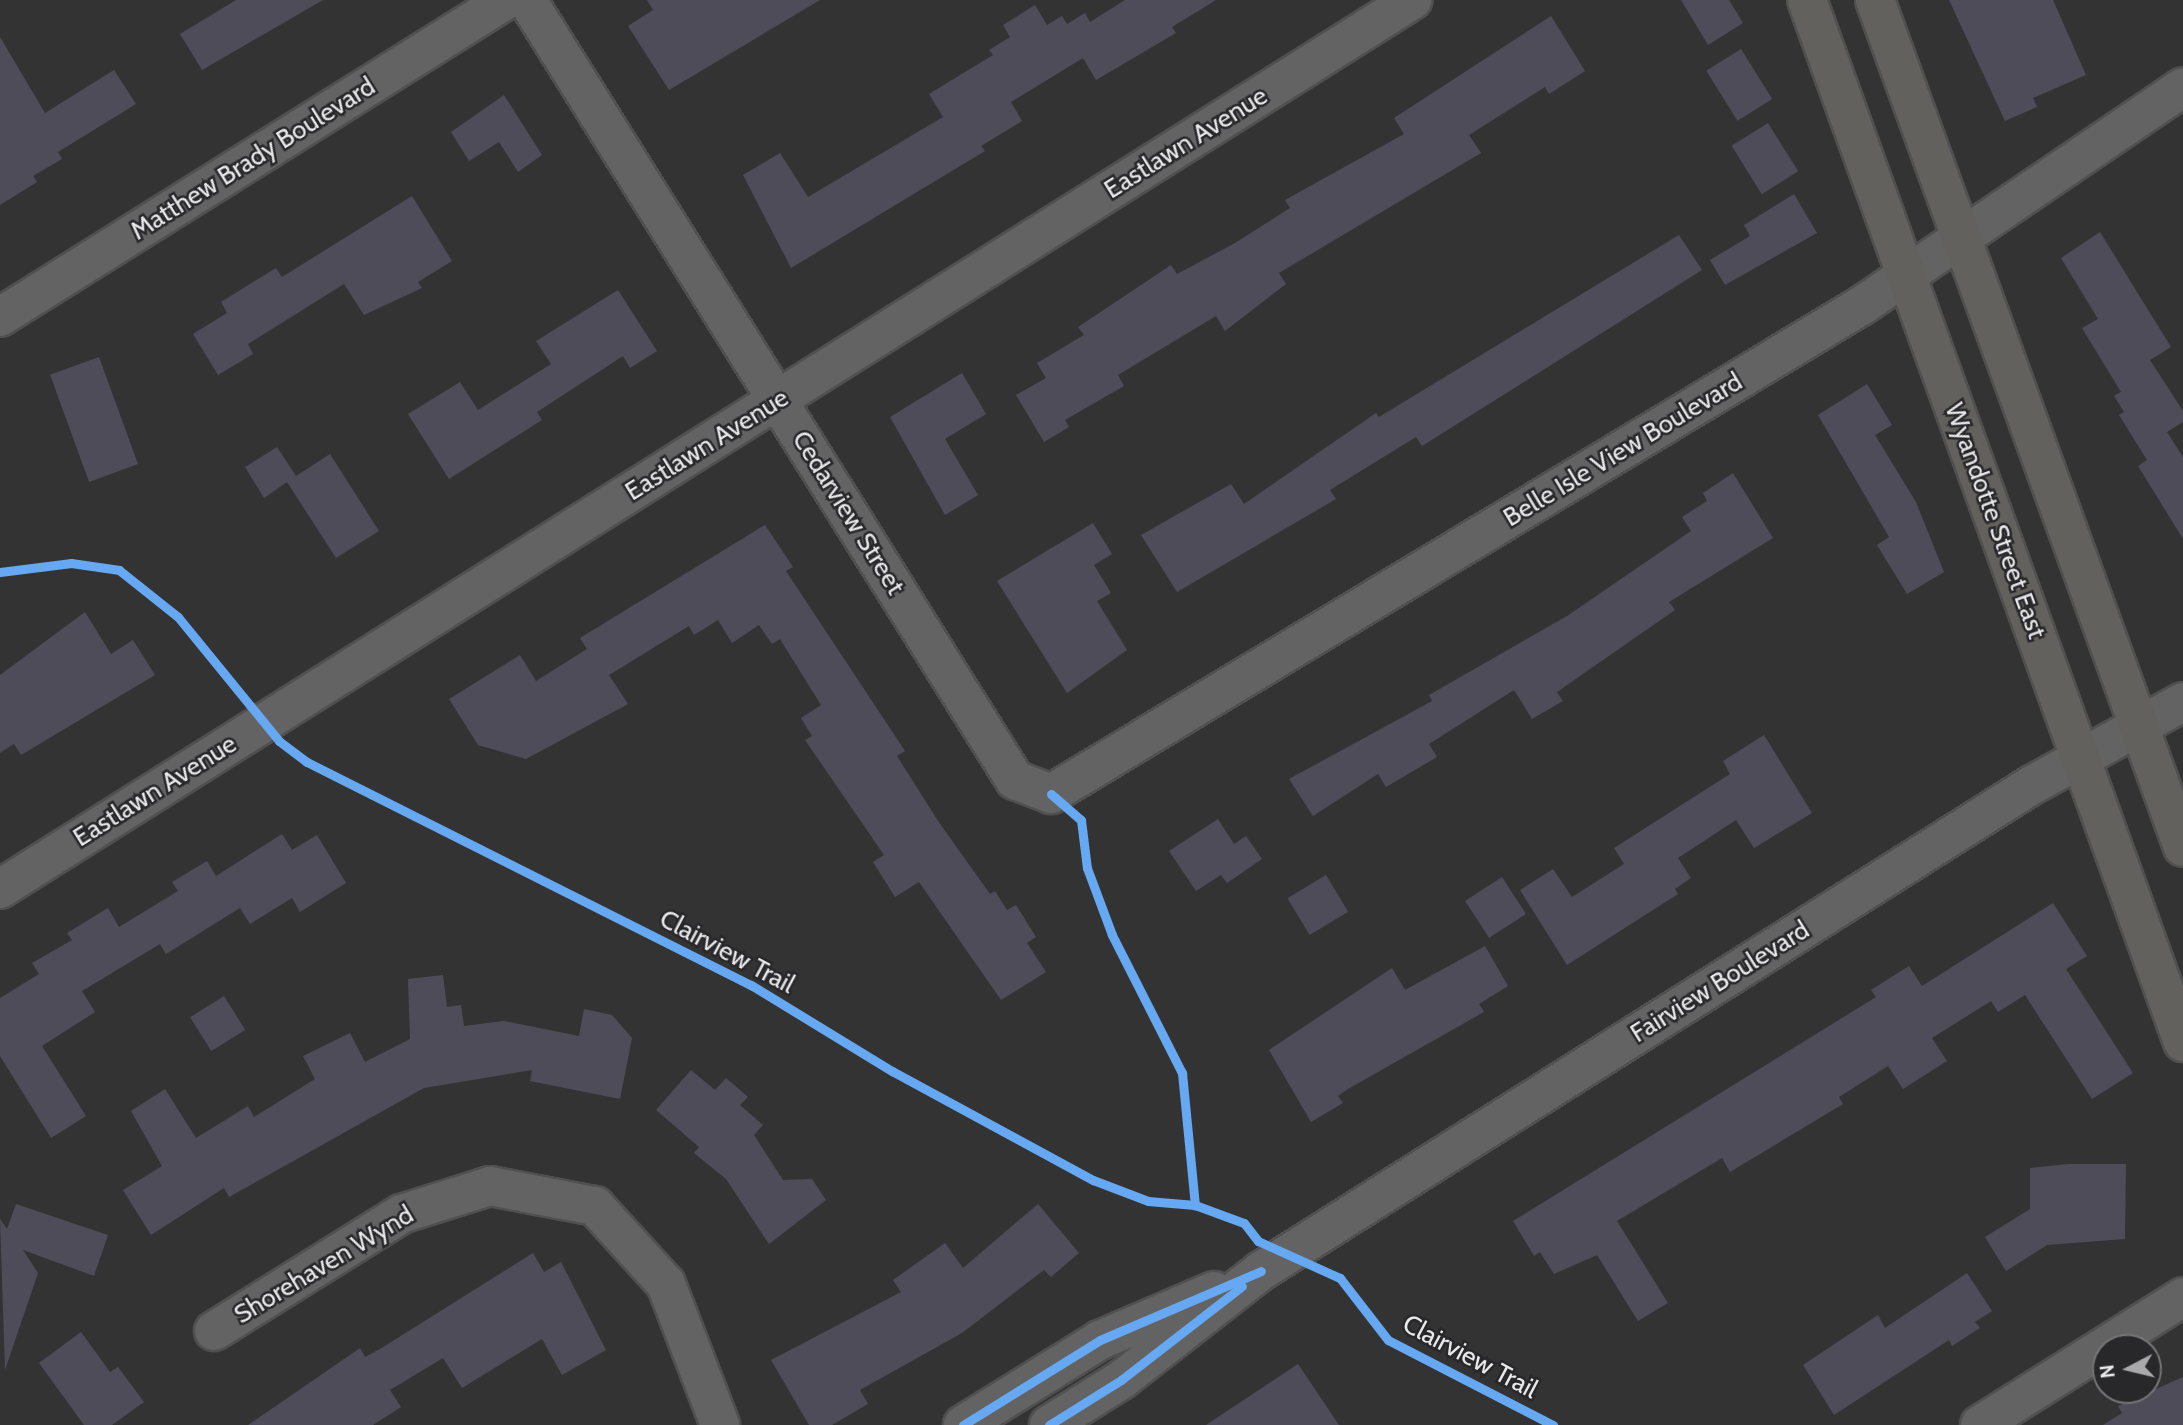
<!DOCTYPE html>
<style>
body{margin:0}
#map{position:relative;width:2183px;height:1425px;overflow:hidden;background:#333;font-family:Cabin,sans-serif}
div>[style]{position:absolute}
.building>*{inset:0;background:#4f4c59;transform-origin:0 0}
.roads{filter:drop-shadow(2px 0 #505051) drop-shadow(-2px 0 #505051) drop-shadow(0 2px #505051) drop-shadow(0 -2px #505051)}
.minor>*{height:38px;margin:-19px;padding:0 19px;transform-origin:19px;border-radius:19px;background:#636364}
.secondary>*{height:38px;margin:-19px;padding:0 19px;transform-origin:19px;border-radius:19px;background:#63615e}
.cycleway>*{height:9px;margin:-4.5px;padding:0 4.5px;transform-origin:4.5px;border-radius:4.5px;background:#66a8f1}
span{translate:-50% -50%;white-space:nowrap;text-align:center;line-height:1.15;-webkit-text-stroke:5px #28282a;paint-order:stroke}
.street-label{font-size:26px;color:#e9e9eb}
.north{position:absolute;left:2092px;top:1334px;width:70px;height:70px;box-sizing:border-box;background:#28282a;border:2px solid #757577;border-radius:50%;rotate:263deg;font-size:19px;font-weight:700;line-height:28px;text-align:center;color:#e9e9eb}
.north::after{content:'';display:block;margin:auto;width:24px;height:32px;background:#a9a9ab;clip-path:polygon(50% 0,100% 100%,50% 72%,0 100%)}
</style>
<div id="map">
<div class="building">
<i style="clip-path:polygon(236px 0,323px 0,202px 70px,180px 34px)"></i>
<i style="clip-path:polygon(647px 0,820px 0,669px 90px,628px 26px,653px 10px)"></i>
<i style="clip-path:polygon(1125px 0,1216px 0,1172px 27px,1176px 33px,1096px 80px,1083px 58px,1011px 102px,1022px 121px,981px 146px,985px 151px,791px 268px,743px 175px,780px 153px,808px 197px,943px 117px,929px 94px,993px 55px,989px 50px,1010px 37px,1003px 25px,1035px 5px,1047px 25px,1062px 16px,1067px 24px,1085px 13px,1090px 22px)"></i>
<i style="clip-path:polygon(1681px 0,1729px 0,1743px 23px,1708px 45px)"></i>
<i style="clip-path:polygon(1949px 0,2053px 0,2086px 75px,2033px 98px,2037px 107px,2005px 121px)"></i>
<i style="clip-path:polygon(1551px 16px,1585px 71px,1549px 94px,1545px 87px,1469px 135px,1481px 153px,1279px 273px,1286px 284px,1225px 331px,1216px 316px,1118px 375px,1124px 386px,1065px 420px,1069px 427px,1044px 442px,1016px 395px,1046px 378px,1037px 363px,1084px 335px,1078px 327px,1171px 265px,1177px 274px,1235px 243px,1290px 208px,1285px 200px,1404px 134px,1394px 118px)"></i>
<i style="clip-path:polygon(0 37px,45px 113px,114px 70px,136px 104px,58px 152px,62px 159px,33px 176px,37px 182px,0 205px)"></i>
<i style="left:1741px;top:49px;width:59px;height:41px;rotate:58deg"></i>
<i style="clip-path:polygon(504px 95px,542px 155px,518px 172px,499px 142px,469px 161px,451px 132px)"></i>
<i style="left:1768px;top:123px;width:57px;height:43px;rotate:58deg"></i>
<i style="clip-path:polygon(1794px 194px,1817px 233px,1725px 285px,1710px 260px,1750px 236px,1744px 225px)"></i>
<i style="clip-path:polygon(412px 196px,452px 261px,418px 282px,422px 288px,364px 315px,344px 284px,248px 344px,253px 354px,218px 375px,193px 334px,227px 313px,221px 302px,276px 268px,282px 277px)"></i>
<i style="clip-path:polygon(2100px 232px,2171px 347px,2150px 360px,2183px 411px,2183px 422px,2167px 432px,2183px 457px,2183px 539px,2138px 466px,2147px 460px,2119px 415px,2124px 412px,2114px 396px,2121px 392px,2082px 328px,2098px 319px,2061px 258px)"></i>
<i style="clip-path:polygon(1679px 235px,1702px 270px,1422px 446px,1416px 437px,1330px 490px,1336px 499px,1177px 592px,1141px 535px,1231px 484px,1244px 504px,1376px 413px,1379px 417px)"></i>
<i style="clip-path:polygon(618px 290px,657px 351px,630px 368px,623px 356px,537px 412px,542px 420px,449px 479px,408px 414px,460px 382px,478px 410px,551px 364px,536px 341px)"></i>
<i style="left:99px;top:357px;width:114px;height:52px;rotate:70deg"></i>
<i style="clip-path:polygon(962px 373px,986px 414px,945px 439px,978px 495px,945px 515px,890px 417px)"></i>
<i style="clip-path:polygon(1867px 384px,1892px 425px,1875px 435px,1916px 502px,1944px 572px,1907px 594px,1877px 545px,1889px 537px,1818px 415px)"></i>
<i style="clip-path:polygon(277px 447px,296px 476px,330px 454px,379px 531px,336px 558px,287px 482px,264px 498px,245px 467px)"></i>
<i style="clip-path:polygon(1733px 473px,1773px 538px,1669px 602px,1675px 610px,1557px 692px,1563px 701px,1532px 719px,1514px 690px,1429px 744px,1437px 757px,1386px 787px,1378px 774px,1313px 816px,1289px 779px,1432px 701px,1429px 695px,1567px 616px,1691px 531px,1682px 517px,1707px 501px,1703px 493px)"></i>
<i style="clip-path:polygon(1093px 523px,1112px 554px,1094px 565px,1111px 593px,1097px 601px,1127px 650px,1067px 693px,997px 581px)"></i>
<i style="clip-path:polygon(765px 525px,793px 567px,786px 571px,905px 751px,897px 756px,938px 821px,990px 894px,995px 891px,1007px 910px,1016px 905px,1036px 937px,1027px 943px,1046px 972px,1001px 1000px,919px 882px,895px 897px,873px 862px,884px 855px,805px 740px,812px 736px,801px 718px,821px 705px,780px 639px,772px 644px,759px 625px,732px 643px,718px 620px,694px 635px,689px 626px,609px 675px,628px 704px,526px 759px,478px 745px,449px 699px,520px 655px,536px 681px,587px 649px,580px 638px)"></i>
<i style="clip-path:polygon(85px 612px,111px 654px,133px 640px,155px 675px,21px 755px,14px 744px,0 753px,0 675px)"></i>
<i style="clip-path:polygon(1764px 735px,1812px 813px,1754px 848px,1736px 820px,1678px 858px,1691px 878px,1675px 889px,1678px 894px,1567px 965px,1520px 890px,1553px 869px,1572px 897px,1624px 864px,1614px 848px,1730px 774px,1723px 761px)"></i>
<i style="clip-path:polygon(1218px 819px,1234px 844px,1246px 836px,1262px 859px,1227px 883px,1221px 875px,1196px 891px,1169px 851px)"></i>
<i style="clip-path:polygon(282px 834px,292px 850px,317px 835px,346px 883px,300px 912px,292px 898px,250px 924px,240px 908px,166px 954px,160px 944px,82px 991px,95px 1012px,42px 1046px,86px 1116px,51px 1138px,0 1056px,0 998px,39px 974px,32px 963px,72px 940px,67px 933px,108px 908px,119px 927px,178px 891px,172px 882px,207px 861px,216px 876px)"></i>
<i style="left:1326px;top:875px;width:43px;height:45px;rotate:59deg"></i>
<i style="left:1502px;top:877px;width:44px;height:44px;rotate:57deg"></i>
<i style="clip-path:polygon(2053px 903px,2087px 956px,2066px 969px,2133px 1073px,2092px 1099px,2025px 995px,1998px 1012px,1991px 1001px,1932px 1038px,1947px 1061px,1903px 1089px,1888px 1066px,1839px 1097px,1843px 1104px,1730px 1172px,1722px 1158px,1617px 1221px,1668px 1303px,1638px 1321px,1597px 1255px,1554px 1274px,1540px 1252px,1534px 1256px,1513px 1221px,1876px 997px,1871px 990px,1909px 966px,1922px 986px)"></i>
<i style="clip-path:polygon(1485px 946px,1508px 986px,1479px 1004px,1484px 1012px,1348px 1089px,1338px 1096px,1343px 1103px,1311px 1122px,1269px 1050px,1392px 968px,1405px 990px)"></i>
<i style="clip-path:polygon(443px 975px,447px 1007px,461px 1005px,464px 1026px,504px 1021px,579px 1036px,584px 1009px,612px 1015px,632px 1038px,620px 1099px,530px 1081px,532px 1070px,424px 1088px,229px 1197px,224px 1188px,151px 1235px,123px 1190px,162px 1166px,131px 1111px,165px 1089px,196px 1138px,248px 1106px,254px 1117px,315px 1079px,303px 1056px,350px 1033px,365px 1062px,410px 1039px,408px 979px)"></i>
<i style="left:224px;top:996px;width:40px;height:40px;rotate:58deg"></i>
<i style="clip-path:polygon(691px 1070px,715px 1090px,726px 1078px,748px 1097px,740px 1105px,763px 1125px,754px 1135px,783px 1180px,812px 1179px,826px 1200px,769px 1244px,726px 1179px,694px 1153px,699px 1147px,656px 1110px)"></i>
<i style="clip-path:polygon(2068px 1164px,2126px 1164px,2125px 1239px,2047px 1245px,2006px 1271px,1985px 1237px,2030px 1209px,2030px 1168px)"></i>
<i style="clip-path:polygon(16px 1204px,108px 1235px,94px 1276px,23px 1250px,38px 1273px,5px 1370px,0 1219px,7px 1229px)"></i>
<i style="clip-path:polygon(1038px 1204px,1079px 1253px,1051px 1277px,1044px 1270px,962px 1333px,860px 1390px,868px 1404px,832px 1425px,809px 1425px,771px 1360px,901px 1292px,893px 1280px,945px 1243px,963px 1268px)"></i>
<i style="clip-path:polygon(533px 1253px,544px 1272px,561px 1262px,606px 1350px,562px 1375px,542px 1339px,462px 1388px,443px 1358px,390px 1390px,401px 1407px,373px 1425px,248px 1425px,360px 1348px,365px 1357px,380px 1349px)"></i>
<i style="clip-path:polygon(1967px 1273px,1992px 1311px,1975px 1322px,1980px 1328px,1952px 1346px,1949px 1340px,1834px 1415px,1803px 1365px,1878px 1315px,1885px 1328px)"></i>
<i style="clip-path:polygon(81px 1332px,110px 1372px,118px 1367px,144px 1402px,112px 1425px,84px 1425px,39px 1363px)"></i>
<i style="clip-path:polygon(1298px 1364px,1339px 1425px,1206px 1425px)"></i>
<i style="clip-path:polygon(2183px 1377px,2183px 1425px,2103px 1425px,2122px 1413px,2118px 1406px)"></i>
</div>
<div class="roads">
<div class="minor">
<i style="left:527px;top:0;width:920px;rotate:57.97deg"></i>
<i style="left:1015px;top:780px;width:39px;rotate:21deg"></i>
<i style="left:1051px;top:794px;width:946px;rotate:-31.07deg"></i>
<i style="left:1861px;top:306px;width:389px;rotate:-34.2deg"></i>
<i style="left:0;top:317px;width:597px;rotate:-32.07deg"></i>
<i style="left:0;top:889px;width:1669px;rotate:-32.19deg"></i>
<i style="left:214px;top:1331px;width:221px;rotate:-32deg"></i>
<i style="left:401px;top:1214px;width:93px;rotate:-17.5deg"></i>
<i style="left:490px;top:1186px;width:107px;rotate:10.8deg"></i>
<i style="left:595px;top:1206px;width:105px;rotate:47.7deg"></i>
<i style="left:666px;top:1284px;width:151px;rotate:69deg"></i>
<i style="left:963px;top:1425px;width:161px;rotate:-31.8deg"></i>
<i style="left:1100px;top:1340px;width:124px;rotate:-23.3deg"></i>
<i style="left:1049px;top:1425px;width:85px;rotate:-32deg"></i>
<i style="left:1121px;top:1380px;width:177px;rotate:-37.9deg"></i>
<i style="left:1261px;top:1271px;width:911px;rotate:-32.23deg"></i>
<i style="left:2032px;top:785px;width:172px;rotate:-28.8deg"></i>
<i style="left:1980px;top:1425px;width:240px;rotate:-32.2deg"></i>
</div>
<div class="secondary">
<i style="left:1807px;top:0;width:1108px;rotate:70.16deg"></i>
<i style="left:1875px;top:0;width:901px;rotate:70.02deg"></i>
</div>
</div>
<div class="cycleway">
<i style="left:0;top:572px;width:72px;rotate:-7.2deg"></i>
<i style="left:71px;top:563px;width:49px;rotate:8.3deg"></i>
<i style="left:119px;top:570px;width:75px;rotate:38.5deg"></i>
<i style="left:178px;top:617px;width:160px;rotate:50.8deg"></i>
<i style="left:279px;top:741px;width:35px;rotate:37deg"></i>
<i style="left:307px;top:762px;width:497px;rotate:26.7deg"></i>
<i style="left:751px;top:985px;width:165px;rotate:31.4deg"></i>
<i style="left:892px;top:1071px;width:229px;rotate:28.5deg"></i>
<i style="left:1093px;top:1180px;width:59px;rotate:20.9deg"></i>
<i style="left:1148px;top:1201px;width:47px;rotate:4.9deg"></i>
<i style="left:1195px;top:1205px;width:52px;rotate:20.2deg"></i>
<i style="left:1244px;top:1223px;width:23px;rotate:52deg"></i>
<i style="left:1258px;top:1241px;width:90px;rotate:24.3deg"></i>
<i style="left:1340px;top:1278px;width:78px;rotate:52.3deg"></i>
<i style="left:1388px;top:1340px;width:186px;rotate:27.3deg"></i>
<i style="left:1051px;top:794px;width:40px;rotate:41deg"></i>
<i style="left:1081px;top:820px;width:48px;rotate:82.9deg"></i>
<i style="left:1087px;top:868px;width:72px;rotate:69.5deg"></i>
<i style="left:1112px;top:935px;width:155px;rotate:63.1deg"></i>
<i style="left:1182px;top:1073px;width:133px;rotate:84.4deg"></i>
<i style="left:963px;top:1425px;width:161px;rotate:-31.8deg"></i>
<i style="left:1100px;top:1340px;width:175px;rotate:-23.2deg"></i>
<i style="left:1049px;top:1425px;width:85px;rotate:-32deg"></i>
<i style="left:1121px;top:1380px;width:153px;rotate:-37.8deg"></i>
</div>
<div class="street-label">
<span style="left:1186px;top:143px;rotate:-32deg">Eastlawn Avenue</span>
<span style="left:253px;top:159px;rotate:-32deg">Matthew Brady Boulevard</span>
<span style="left:707px;top:445px;rotate:-32deg">Eastlawn Avenue</span>
<span style="left:1623px;top:450px;rotate:-31deg">Belle Isle View Boulevard</span>
<span style="left:848px;top:513px;rotate:58deg">Cedarview Street</span>
<span style="left:1995px;top:521px;rotate:70deg">Wyandotte Street East</span>
<span style="left:155px;top:791px;rotate:-32deg">Eastlawn Avenue</span>
<span style="left:727px;top:952px;rotate:28deg">Clairview Trail</span>
<span style="left:1720px;top:982px;rotate:-32deg">Fairview Boulevard</span>
<span style="left:324px;top:1265px;rotate:-31deg">Shorehaven Wynd</span>
<span style="left:1470px;top:1357px;rotate:28deg">Clairview Trail</span>
</div>
<div class="north">N</div>
</div>
